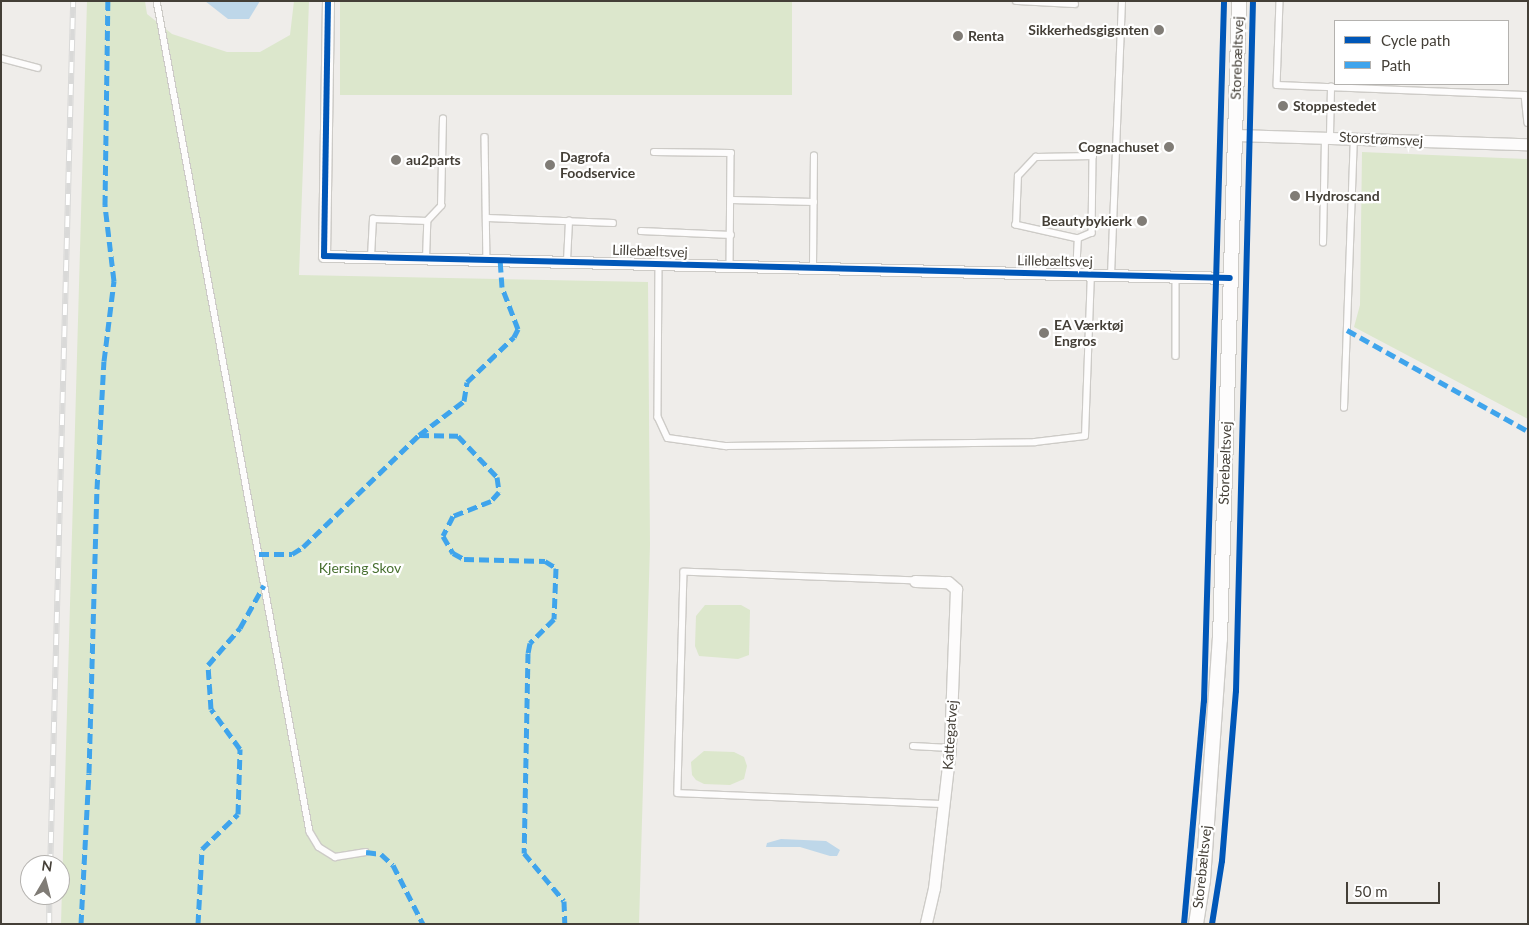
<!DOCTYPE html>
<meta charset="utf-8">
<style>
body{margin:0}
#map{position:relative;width:1529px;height:925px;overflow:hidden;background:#efedea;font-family:Lato,sans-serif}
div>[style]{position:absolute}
.green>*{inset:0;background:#dce7cc;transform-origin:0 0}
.water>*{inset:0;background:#bed7e9}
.roads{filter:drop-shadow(1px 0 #cdcbc7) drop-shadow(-1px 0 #cdcbc7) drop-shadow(0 1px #cdcbc7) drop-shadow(0 -1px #cdcbc7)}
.service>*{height:5.5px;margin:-2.75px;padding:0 2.75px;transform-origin:2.75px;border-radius:2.75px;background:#fdfcfc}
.minor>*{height:11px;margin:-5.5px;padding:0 5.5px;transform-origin:5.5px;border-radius:5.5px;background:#fdfcfc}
.tertiary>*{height:14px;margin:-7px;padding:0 7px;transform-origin:7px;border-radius:7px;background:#fdfcfc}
.rail>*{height:5.5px;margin-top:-2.75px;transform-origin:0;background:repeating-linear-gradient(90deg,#fff 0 11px,#d9d9d8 0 22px);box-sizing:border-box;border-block:1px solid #d9d9d8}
.quiet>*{height:5px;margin-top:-2.5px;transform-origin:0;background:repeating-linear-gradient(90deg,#3fa4ec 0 10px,transparent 0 15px)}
.cycleway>*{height:6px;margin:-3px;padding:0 3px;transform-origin:3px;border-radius:3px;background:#0057b8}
.dots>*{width:14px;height:14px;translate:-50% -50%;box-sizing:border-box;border:2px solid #fff;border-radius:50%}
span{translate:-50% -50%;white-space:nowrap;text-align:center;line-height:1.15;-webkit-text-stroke:4.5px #fff;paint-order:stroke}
.poi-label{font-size:14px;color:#443f37;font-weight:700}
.right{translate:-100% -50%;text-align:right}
.left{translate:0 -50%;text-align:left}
.street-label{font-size:14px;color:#443f37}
.park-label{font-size:14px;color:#487030}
.frame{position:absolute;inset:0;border:2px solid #443f37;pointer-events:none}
.legend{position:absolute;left:1334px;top:20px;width:175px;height:65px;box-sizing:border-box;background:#fff;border:1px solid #b4b2af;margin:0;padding:6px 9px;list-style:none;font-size:15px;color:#443f37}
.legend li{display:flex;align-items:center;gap:10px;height:25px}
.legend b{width:25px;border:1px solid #b4b2af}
.north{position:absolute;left:20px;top:855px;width:50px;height:50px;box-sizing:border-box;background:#fff;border:1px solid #b4b2af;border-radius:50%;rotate:8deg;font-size:14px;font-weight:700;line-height:20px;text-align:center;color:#443f37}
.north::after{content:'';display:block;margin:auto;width:18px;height:22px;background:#807c76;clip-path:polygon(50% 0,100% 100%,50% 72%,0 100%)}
.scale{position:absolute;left:1346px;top:882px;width:94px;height:22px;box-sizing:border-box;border:2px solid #443f37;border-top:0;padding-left:6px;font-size:15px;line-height:18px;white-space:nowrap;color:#443f37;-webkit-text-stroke:4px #fff;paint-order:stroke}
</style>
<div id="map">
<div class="green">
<i style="clip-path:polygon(87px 1px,145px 1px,147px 14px,172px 34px,227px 52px,260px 52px,290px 35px,294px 1px,309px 1px,299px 275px,648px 282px,650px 545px,639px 924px,61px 924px)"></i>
<i style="left:340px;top:1px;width:452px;height:94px"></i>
<i style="clip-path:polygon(1362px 152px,1528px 159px,1528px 419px,1354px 327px,1360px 305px)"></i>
<i style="clip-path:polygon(705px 605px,741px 605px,750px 610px,749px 655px,738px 659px,699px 656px,695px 646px,696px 616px)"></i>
<i style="clip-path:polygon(704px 751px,734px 752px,744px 757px,747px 766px,744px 779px,730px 785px,704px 784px,696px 780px,692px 775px,691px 762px)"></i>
</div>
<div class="water">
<i style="clip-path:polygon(205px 1px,260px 1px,249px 19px,228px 19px)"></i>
<i style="clip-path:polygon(781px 839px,826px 841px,840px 850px,837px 856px,830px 856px,800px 847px,766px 847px,767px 843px)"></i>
</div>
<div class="roads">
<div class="service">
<i style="left:157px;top:1px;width:845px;rotate:79.57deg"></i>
<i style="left:310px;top:832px;width:17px;rotate:59deg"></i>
<i style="left:319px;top:847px;width:19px;rotate:32deg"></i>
<i style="left:335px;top:857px;width:31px;rotate:-9deg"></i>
<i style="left:1016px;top:1px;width:59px;rotate:2.9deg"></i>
<i style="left:1280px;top:1px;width:84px;rotate:92deg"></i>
<i style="left:1277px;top:85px;width:248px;rotate:2.3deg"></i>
<i style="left:1525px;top:95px;width:28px;rotate:84deg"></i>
<i style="left:1px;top:58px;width:38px;rotate:15deg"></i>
<i style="left:1330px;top:136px;width:49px;rotate:-88.8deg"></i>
<i style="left:485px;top:137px;width:123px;rotate:89.1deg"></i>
<i style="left:654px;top:152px;width:77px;rotate:0.7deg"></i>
<i style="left:731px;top:153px;width:112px;rotate:90.5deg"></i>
<i style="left:1093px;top:156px;width:77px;rotate:90.7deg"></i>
<i style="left:1092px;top:233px;width:15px;rotate:157deg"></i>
<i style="left:1078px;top:239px;width:64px;rotate:-167.3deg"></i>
<i style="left:1016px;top:225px;width:49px;rotate:-87.7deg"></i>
<i style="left:1018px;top:176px;width:26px;rotate:-47deg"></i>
<i style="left:1036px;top:157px;width:57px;rotate:-1deg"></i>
<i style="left:732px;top:200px;width:82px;rotate:1.4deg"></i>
<i style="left:488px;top:218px;width:125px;rotate:2.3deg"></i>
<i style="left:641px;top:231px;width:90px;rotate:2.5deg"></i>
<i style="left:1323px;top:243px;width:106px;rotate:-88.9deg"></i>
<i style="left:371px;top:257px;width:38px;rotate:-87deg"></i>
<i style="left:373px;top:219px;width:54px;rotate:2.1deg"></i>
<i style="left:427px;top:221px;width:21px;rotate:-47deg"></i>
<i style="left:441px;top:206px;width:87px;rotate:-88.7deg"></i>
<i style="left:426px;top:259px;width:38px;rotate:-88deg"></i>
<i style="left:567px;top:261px;width:40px;rotate:-87.1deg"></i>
<i style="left:659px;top:264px;width:153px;rotate:90.4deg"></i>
<i style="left:658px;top:417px;width:23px;rotate:65deg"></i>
<i style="left:668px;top:438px;width:59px;rotate:7.9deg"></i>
<i style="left:726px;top:446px;width:309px;rotate:-0.7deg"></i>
<i style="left:1035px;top:442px;width:50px;rotate:-6.8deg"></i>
<i style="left:1085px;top:436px;width:162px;rotate:-87.9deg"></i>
<i style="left:813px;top:267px;width:111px;rotate:-89.5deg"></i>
<i style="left:1076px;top:274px;width:35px;rotate:-87deg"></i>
<i style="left:1111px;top:275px;width:274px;rotate:-87.7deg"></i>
<i style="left:1176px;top:276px;width:80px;rotate:90deg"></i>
<i style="left:1344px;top:408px;width:268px;rotate:-87.9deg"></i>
<i style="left:915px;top:581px;width:231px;rotate:-177.8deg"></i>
<i style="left:684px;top:572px;width:221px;rotate:91.6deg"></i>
<i style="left:678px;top:793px;width:267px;rotate:2.4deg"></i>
<i style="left:913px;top:746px;width:37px;rotate:3deg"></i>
</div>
<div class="minor">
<i style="left:328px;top:1px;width:255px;rotate:90.9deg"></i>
<i style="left:324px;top:256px;width:906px;rotate:1.39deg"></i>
<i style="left:1234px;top:135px;width:294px;rotate:1.8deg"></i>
<i style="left:915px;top:581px;width:33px;rotate:2deg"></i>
<i style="left:948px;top:582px;width:11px;rotate:41deg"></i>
<i style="left:956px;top:589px;width:159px;rotate:92.2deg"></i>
<i style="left:950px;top:748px;width:141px;rotate:96.5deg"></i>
<i style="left:934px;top:888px;width:37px;rotate:103deg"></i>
</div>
<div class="tertiary">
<i style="left:1196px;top:924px;width:45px;rotate:-81deg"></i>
<i style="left:1203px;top:880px;width:242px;rotate:-86deg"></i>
<i style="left:1220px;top:639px;width:638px;rotate:-88.29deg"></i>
</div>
</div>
<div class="rail">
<i style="left:50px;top:865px;width:864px;rotate:-88.48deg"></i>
<i style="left:49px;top:924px;width:29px;rotate:-90deg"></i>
</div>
<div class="quiet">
<i style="left:1347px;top:330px;width:207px;rotate:29.2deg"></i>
<i style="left:419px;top:435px;width:56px;rotate:-37.1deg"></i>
<i style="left:464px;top:401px;width:19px;rotate:-81deg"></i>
<i style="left:467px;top:382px;width:65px;rotate:-43.8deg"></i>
<i style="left:514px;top:337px;width:9px;rotate:-63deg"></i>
<i style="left:518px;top:329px;width:45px;rotate:-110.9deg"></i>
<i style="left:502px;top:287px;width:27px;rotate:-94deg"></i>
<i style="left:259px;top:554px;width:33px"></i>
<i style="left:292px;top:554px;width:13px;rotate:-32deg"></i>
<i style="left:303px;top:547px;width:161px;rotate:-44deg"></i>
<i style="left:419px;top:435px;width:39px;rotate:1deg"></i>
<i style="left:458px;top:436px;width:57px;rotate:46.4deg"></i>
<i style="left:497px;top:477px;width:15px;rotate:82deg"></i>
<i style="left:499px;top:492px;width:12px;rotate:132deg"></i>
<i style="left:491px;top:501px;width:41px;rotate:158.5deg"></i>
<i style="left:453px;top:516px;width:22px;rotate:117deg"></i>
<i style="left:443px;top:536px;width:20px;rotate:60deg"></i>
<i style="left:453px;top:553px;width:13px;rotate:29deg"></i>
<i style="left:464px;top:559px;width:81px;rotate:1.4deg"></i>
<i style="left:545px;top:561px;width:13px;rotate:32deg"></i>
<i style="left:556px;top:568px;width:51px;rotate:92.2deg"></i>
<i style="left:554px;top:619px;width:34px;rotate:135deg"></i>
<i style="left:530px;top:643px;width:10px;rotate:101deg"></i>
<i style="left:528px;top:653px;width:200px;rotate:91.1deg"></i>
<i style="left:524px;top:853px;width:62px;rotate:50.2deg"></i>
<i style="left:564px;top:901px;width:23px;rotate:88deg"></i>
<i style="left:366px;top:852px;width:15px;rotate:8deg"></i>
<i style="left:381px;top:854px;width:16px;rotate:43deg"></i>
<i style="left:393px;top:865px;width:66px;rotate:63deg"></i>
<i style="left:81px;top:924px;width:151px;rotate:-87deg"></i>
<i style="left:89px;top:773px;width:284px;rotate:-88.4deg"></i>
<i style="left:97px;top:489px;width:128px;rotate:-86.9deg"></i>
<i style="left:104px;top:361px;width:81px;rotate:-82.9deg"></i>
<i style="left:114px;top:281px;width:77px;rotate:-96.8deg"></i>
<i style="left:105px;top:205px;width:204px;rotate:-89.2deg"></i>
<i style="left:198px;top:924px;width:75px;rotate:-86.9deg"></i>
<i style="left:202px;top:849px;width:50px;rotate:-44.2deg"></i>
<i style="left:238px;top:814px;width:65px;rotate:-88.2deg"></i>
<i style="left:240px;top:749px;width:49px;rotate:-125.9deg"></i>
<i style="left:211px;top:709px;width:44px;rotate:-93.9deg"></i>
<i style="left:208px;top:665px;width:49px;rotate:-49.1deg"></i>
<i style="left:240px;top:628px;width:49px;rotate:-60.8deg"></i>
</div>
<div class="cycleway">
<i style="left:328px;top:1px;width:255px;rotate:90.9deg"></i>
<i style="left:324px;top:256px;width:906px;rotate:1.39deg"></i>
<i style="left:1184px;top:924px;width:224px;rotate:-84.9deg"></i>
<i style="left:1204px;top:701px;width:700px;rotate:-88.36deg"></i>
<i style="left:1212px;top:924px;width:64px;rotate:-81deg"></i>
<i style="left:1222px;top:861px;width:171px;rotate:-85.3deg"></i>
<i style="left:1236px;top:691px;width:690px;rotate:-88.59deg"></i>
</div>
<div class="dots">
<i style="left:1159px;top:30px;background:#807c76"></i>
<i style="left:958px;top:36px;background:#807c76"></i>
<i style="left:1283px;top:106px;background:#807c76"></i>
<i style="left:1169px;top:147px;background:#807c76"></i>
<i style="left:396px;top:160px;background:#807c76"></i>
<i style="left:550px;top:165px;background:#807c76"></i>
<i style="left:1295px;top:196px;background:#807c76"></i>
<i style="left:1142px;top:221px;background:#807c76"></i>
<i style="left:1044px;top:333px;background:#807c76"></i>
</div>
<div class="poi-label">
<span class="right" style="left:1149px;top:30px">Sikkerhedsgigsnten</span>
<span class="left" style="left:968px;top:36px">Renta</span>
<span class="left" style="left:1293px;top:106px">Stoppestedet</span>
<span class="right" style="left:1159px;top:147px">Cognachuset</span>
<span class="left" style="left:560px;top:165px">Dagrofa<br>Foodservice</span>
<span class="left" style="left:406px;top:160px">au2parts</span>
<span class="left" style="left:1305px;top:196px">Hydroscand</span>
<span class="right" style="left:1132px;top:221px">Beautybykierk</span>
<span class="left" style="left:1054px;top:333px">EA Værktøj<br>Engros</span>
</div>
<div class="street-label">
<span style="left:1237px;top:58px;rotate:-88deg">Storebæltsvej</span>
<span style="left:1381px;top:139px;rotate:3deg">Storstrømsvej</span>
<span style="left:650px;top:251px;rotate:2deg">Lillebæltsvej</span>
<span style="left:1055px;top:261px;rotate:1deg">Lillebæltsvej</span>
<span style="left:1225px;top:463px;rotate:-88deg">Storebæltsvej</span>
<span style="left:950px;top:735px;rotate:-86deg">Kattegatvej</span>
<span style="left:1202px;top:867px;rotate:-84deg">Storebæltsvej</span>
</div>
<div class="park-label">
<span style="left:360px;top:568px">Kjersing Skov</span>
</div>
<div class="frame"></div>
<ul class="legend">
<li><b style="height:6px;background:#0057b8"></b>Cycle path</li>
<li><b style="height:6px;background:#3fa4ec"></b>Path</li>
</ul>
<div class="north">N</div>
<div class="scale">50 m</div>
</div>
